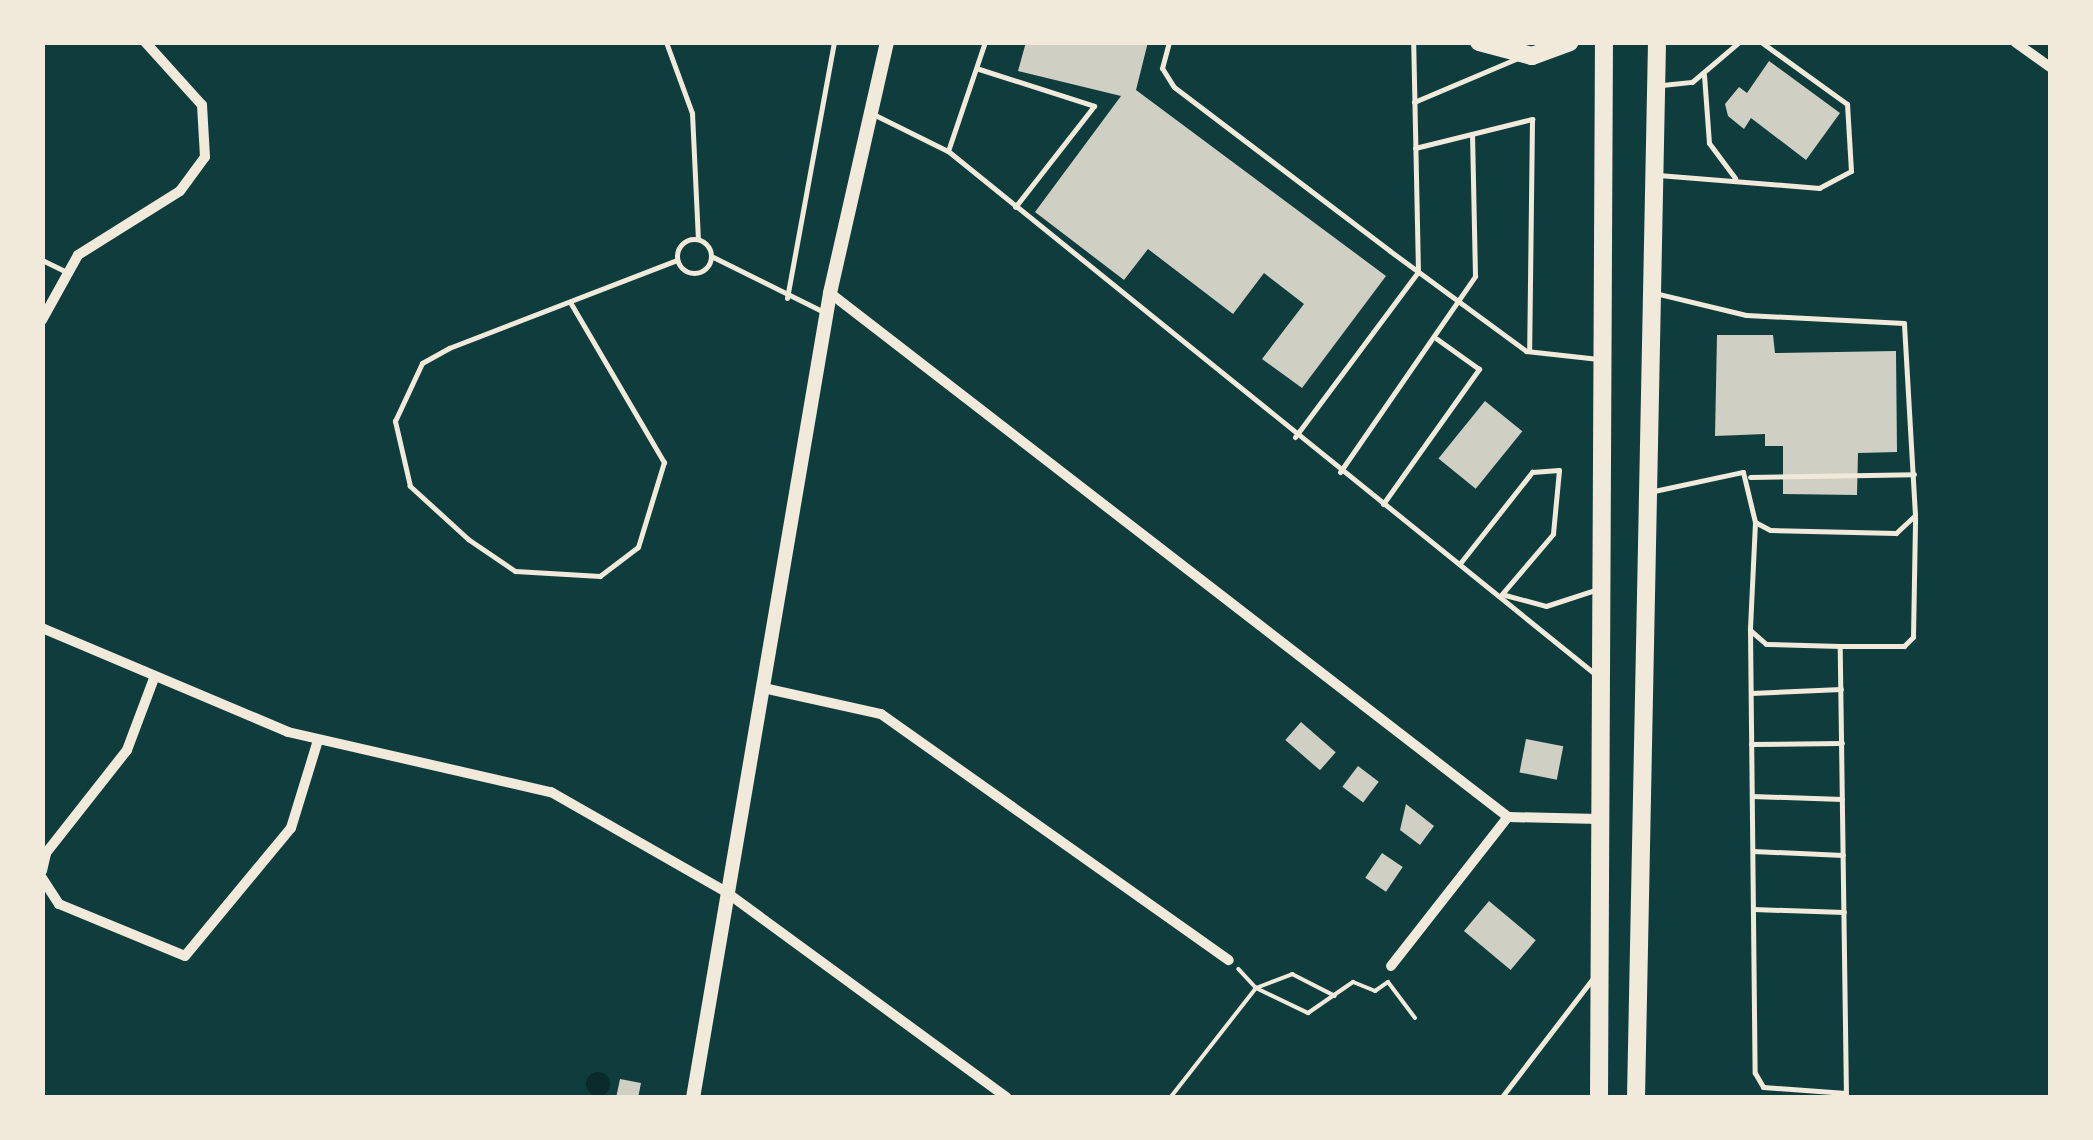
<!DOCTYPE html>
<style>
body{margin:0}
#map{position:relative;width:2093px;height:1140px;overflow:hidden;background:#0f3d3e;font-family:"Fira Sans",sans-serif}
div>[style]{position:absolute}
.water>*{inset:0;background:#0a2a2b}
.round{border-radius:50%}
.building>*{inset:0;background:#cfcfc3;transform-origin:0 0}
.path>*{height:4px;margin:-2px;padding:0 2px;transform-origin:2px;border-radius:2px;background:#f1e9da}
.service>*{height:5px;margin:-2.5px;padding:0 2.5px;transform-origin:2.5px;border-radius:2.5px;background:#f1e9da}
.service>.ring{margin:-2.5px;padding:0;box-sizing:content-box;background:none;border:5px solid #f1e9da;border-radius:50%}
.minor>*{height:10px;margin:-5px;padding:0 5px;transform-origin:5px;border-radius:5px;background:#f1e9da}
.tertiary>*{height:14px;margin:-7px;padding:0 7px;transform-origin:7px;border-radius:7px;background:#f1e9da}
.trunk>*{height:18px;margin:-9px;padding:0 9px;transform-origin:9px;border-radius:9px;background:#f1e9da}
span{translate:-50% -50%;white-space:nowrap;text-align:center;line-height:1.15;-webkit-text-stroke:10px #f1e9da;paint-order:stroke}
.frame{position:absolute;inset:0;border:45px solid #f1e9da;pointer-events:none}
</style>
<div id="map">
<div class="water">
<i class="round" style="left:586px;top:1072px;width:24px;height:24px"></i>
</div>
<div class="building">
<i style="clip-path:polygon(1026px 42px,1148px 42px,1136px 90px,1386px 276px,1302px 388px,1262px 359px,1304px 304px,1264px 273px,1233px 314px,1148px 249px,1124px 280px,1035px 212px,1121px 96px,1018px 71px)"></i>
<i style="clip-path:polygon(1769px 61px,1840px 113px,1806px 160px,1751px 118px,1744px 129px,1728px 116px,1725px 104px,1739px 87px,1747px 93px)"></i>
<i style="clip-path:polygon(1717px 335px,1773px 335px,1775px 353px,1896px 351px,1897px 452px,1858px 453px,1857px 495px,1783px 494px,1783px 446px,1765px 446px,1765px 434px,1715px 436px)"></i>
<i style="left:1485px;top:401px;width:48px;height:74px;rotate:39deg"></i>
<i style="left:1301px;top:722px;width:46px;height:24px;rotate:41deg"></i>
<i style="left:1526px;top:739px;width:38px;height:34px;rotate:11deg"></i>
<i style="left:1358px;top:766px;width:26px;height:26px;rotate:37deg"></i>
<i style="clip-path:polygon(1406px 804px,1434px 826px,1420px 845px,1400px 830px)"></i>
<i style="left:1382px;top:853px;width:25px;height:30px;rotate:34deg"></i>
<i style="left:1489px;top:901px;width:61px;height:39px;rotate:40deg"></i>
<i style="clip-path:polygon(620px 1079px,641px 1083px,638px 1098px,616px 1098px)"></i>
</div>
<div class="path">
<i style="left:1388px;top:982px;width:45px;rotate:53.1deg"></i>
<i style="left:1256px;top:988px;width:58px;rotate:25.7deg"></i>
<i style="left:1308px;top:1013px;width:55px;rotate:-34.6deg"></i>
<i style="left:1353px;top:982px;width:24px;rotate:22deg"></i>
<i style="left:1375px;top:991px;width:16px;rotate:-35deg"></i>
<i style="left:1256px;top:988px;width:39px;rotate:-21deg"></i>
<i style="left:1292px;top:974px;width:48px;rotate:27.1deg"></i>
<i style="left:1170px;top:1098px;width:140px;rotate:-52deg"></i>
<i style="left:1256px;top:988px;width:26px;rotate:-133deg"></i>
</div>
<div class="service">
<i style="left:666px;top:42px;width:76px;rotate:69.9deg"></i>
<i style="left:692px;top:113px;width:126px;rotate:87.3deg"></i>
<i style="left:1169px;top:42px;width:27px;rotate:105deg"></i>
<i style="left:1162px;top:68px;width:22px;rotate:58deg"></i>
<i style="left:1174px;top:87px;width:271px;rotate:37.2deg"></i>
<i style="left:1390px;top:251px;width:169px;rotate:36.3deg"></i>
<i style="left:1526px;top:351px;width:73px;rotate:6.3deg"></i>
<i style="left:979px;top:69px;width:121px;rotate:17.8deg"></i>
<i style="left:1094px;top:106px;width:128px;rotate:128deg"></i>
<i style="left:1704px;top:75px;width:68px;rotate:85.8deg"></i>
<i style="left:1709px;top:143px;width:44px;rotate:53.4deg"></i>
<i style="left:1662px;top:85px;width:30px;rotate:-6deg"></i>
<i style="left:1692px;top:82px;width:62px;rotate:-40.4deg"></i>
<i style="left:1414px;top:102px;width:111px;rotate:-22.9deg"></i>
<i style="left:875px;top:115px;width:81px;rotate:26.3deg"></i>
<i style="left:948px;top:151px;width:115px;rotate:-71.3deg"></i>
<i style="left:1415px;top:148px;width:121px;rotate:-13.9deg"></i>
<i style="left:1532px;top:119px;width:232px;rotate:90.7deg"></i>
<i style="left:948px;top:151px;width:832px;rotate:38.95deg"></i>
<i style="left:1658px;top:175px;width:162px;rotate:4.6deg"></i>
<i style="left:1819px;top:188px;width:36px;rotate:-28deg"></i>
<i style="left:1851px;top:171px;width:67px;rotate:-93.4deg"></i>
<i style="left:1847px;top:104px;width:106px;rotate:-144.2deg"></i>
<i class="ring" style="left:677px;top:239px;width:29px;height:29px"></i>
<i style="left:711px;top:256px;width:126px;rotate:26.4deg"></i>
<i style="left:42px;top:260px;width:28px;rotate:26deg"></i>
<i style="left:787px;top:298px;width:260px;rotate:-79.6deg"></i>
<i style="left:570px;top:302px;width:186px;rotate:59.6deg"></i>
<i style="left:664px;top:462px;width:89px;rotate:107deg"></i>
<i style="left:638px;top:547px;width:48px;rotate:142.7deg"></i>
<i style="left:600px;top:576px;width:85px;rotate:-176.6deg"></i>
<i style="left:515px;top:571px;width:57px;rotate:-145.8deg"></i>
<i style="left:468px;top:539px;width:79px;rotate:-137.6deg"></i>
<i style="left:410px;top:486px;width:67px;rotate:-103deg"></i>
<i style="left:395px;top:421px;width:64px;rotate:-65deg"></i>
<i style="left:422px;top:363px;width:31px;rotate:-29deg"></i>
<i style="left:449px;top:348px;width:244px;rotate:-21.1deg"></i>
<i style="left:1295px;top:437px;width:206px;rotate:-53.3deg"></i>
<i style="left:1418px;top:272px;width:230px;rotate:-91.2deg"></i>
<i style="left:1340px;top:472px;width:238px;rotate:-55.4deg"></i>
<i style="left:1475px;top:276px;width:142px;rotate:-91.2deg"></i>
<i style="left:1750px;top:477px;width:164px;rotate:-1deg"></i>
<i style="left:1654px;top:491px;width:91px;rotate:-12.1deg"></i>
<i style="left:1743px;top:472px;width:51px;rotate:76.5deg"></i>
<i style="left:1755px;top:522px;width:17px;rotate:28deg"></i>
<i style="left:1770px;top:530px;width:126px;rotate:1.4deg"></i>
<i style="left:1896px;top:533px;width:26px;rotate:-43deg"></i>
<i style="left:1915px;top:515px;width:192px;rotate:-93.3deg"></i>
<i style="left:1904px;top:323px;width:158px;rotate:-177.1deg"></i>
<i style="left:1746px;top:315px;width:89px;rotate:-166.4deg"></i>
<i style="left:1383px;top:504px;width:166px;rotate:-54.6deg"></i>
<i style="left:1479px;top:369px;width:52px;rotate:-144.5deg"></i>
<i style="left:1755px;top:522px;width:108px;rotate:92.7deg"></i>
<i style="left:1750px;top:630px;width:21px;rotate:41deg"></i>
<i style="left:1766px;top:644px;width:74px;rotate:1.5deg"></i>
<i style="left:1461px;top:562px;width:115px;rotate:-51.7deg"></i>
<i style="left:1532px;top:472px;width:27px;rotate:-4deg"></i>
<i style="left:1559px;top:470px;width:64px;rotate:95.4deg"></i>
<i style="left:1553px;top:534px;width:79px;rotate:130.4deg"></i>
<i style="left:1505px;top:595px;width:42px;rotate:15deg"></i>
<i style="left:1546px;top:606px;width:52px;rotate:-18.1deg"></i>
<i style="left:1750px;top:630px;width:443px;rotate:89.4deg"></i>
<i style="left:1755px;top:1073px;width:16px;rotate:60deg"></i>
<i style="left:1763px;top:1087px;width:83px;rotate:4.1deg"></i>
<i style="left:1751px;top:693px;width:90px;rotate:-2.5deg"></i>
<i style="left:1751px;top:744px;width:91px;rotate:-0.6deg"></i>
<i style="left:1752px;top:796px;width:90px;rotate:1.9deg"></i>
<i style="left:1753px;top:851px;width:90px;rotate:2.5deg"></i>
<i style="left:1753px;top:909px;width:91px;rotate:1.9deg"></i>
<i style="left:1501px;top:1098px;width:151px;rotate:-52.5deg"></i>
<i style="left:1846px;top:1098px;width:452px;rotate:-90.8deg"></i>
<i style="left:1840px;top:646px;width:64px"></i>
<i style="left:1904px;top:646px;width:13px;rotate:-45deg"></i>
<i style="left:1913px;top:637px;width:119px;rotate:-89deg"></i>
</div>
<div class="minor">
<i style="left:2015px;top:42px;width:43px;rotate:35.5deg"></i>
<i style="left:830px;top:293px;width:857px;rotate:37.7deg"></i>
<i style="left:1508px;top:817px;width:91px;rotate:1.3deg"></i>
<i style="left:42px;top:320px;width:74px;rotate:-61deg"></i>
<i style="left:78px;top:255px;width:120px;rotate:-32.1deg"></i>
<i style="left:180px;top:191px;width:42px;rotate:-53.7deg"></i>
<i style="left:205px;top:157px;width:52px;rotate:-93.3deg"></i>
<i style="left:202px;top:105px;width:85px;rotate:-132.1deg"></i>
<i style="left:42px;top:628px;width:267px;rotate:22.9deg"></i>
<i style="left:288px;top:732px;width:270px;rotate:12.9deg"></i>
<i style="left:551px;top:792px;width:202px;rotate:29.7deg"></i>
<i style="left:726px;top:892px;width:348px;rotate:36.2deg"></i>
<i style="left:768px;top:689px;width:116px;rotate:12.5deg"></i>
<i style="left:881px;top:714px;width:426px;rotate:35.3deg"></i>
<i style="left:42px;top:871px;width:18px;rotate:-77deg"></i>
<i style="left:46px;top:853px;width:131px;rotate:-51.8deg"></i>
<i style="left:127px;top:750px;width:77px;rotate:-69.4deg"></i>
<i style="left:42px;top:878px;width:31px;rotate:57deg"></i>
<i style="left:59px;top:904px;width:136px;rotate:22.4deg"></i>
<i style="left:185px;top:956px;width:166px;rotate:-50.4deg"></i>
<i style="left:291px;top:828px;width:92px;rotate:-72.9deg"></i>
<i style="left:1391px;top:966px;width:189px;rotate:-51.9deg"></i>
</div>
<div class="tertiary">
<i style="left:693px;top:1098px;width:817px;rotate:-80.34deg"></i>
<i style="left:830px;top:293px;width:257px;rotate:-77.2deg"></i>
</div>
<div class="trunk">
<i style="left:1479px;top:42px;width:55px;rotate:14.8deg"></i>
<i style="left:1532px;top:56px;width:40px;rotate:-20.2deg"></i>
<i style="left:1599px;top:1098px;width:1056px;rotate:-89.73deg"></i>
<i style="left:1636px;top:1098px;width:1056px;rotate:-88.86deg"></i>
</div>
<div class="frame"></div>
</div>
